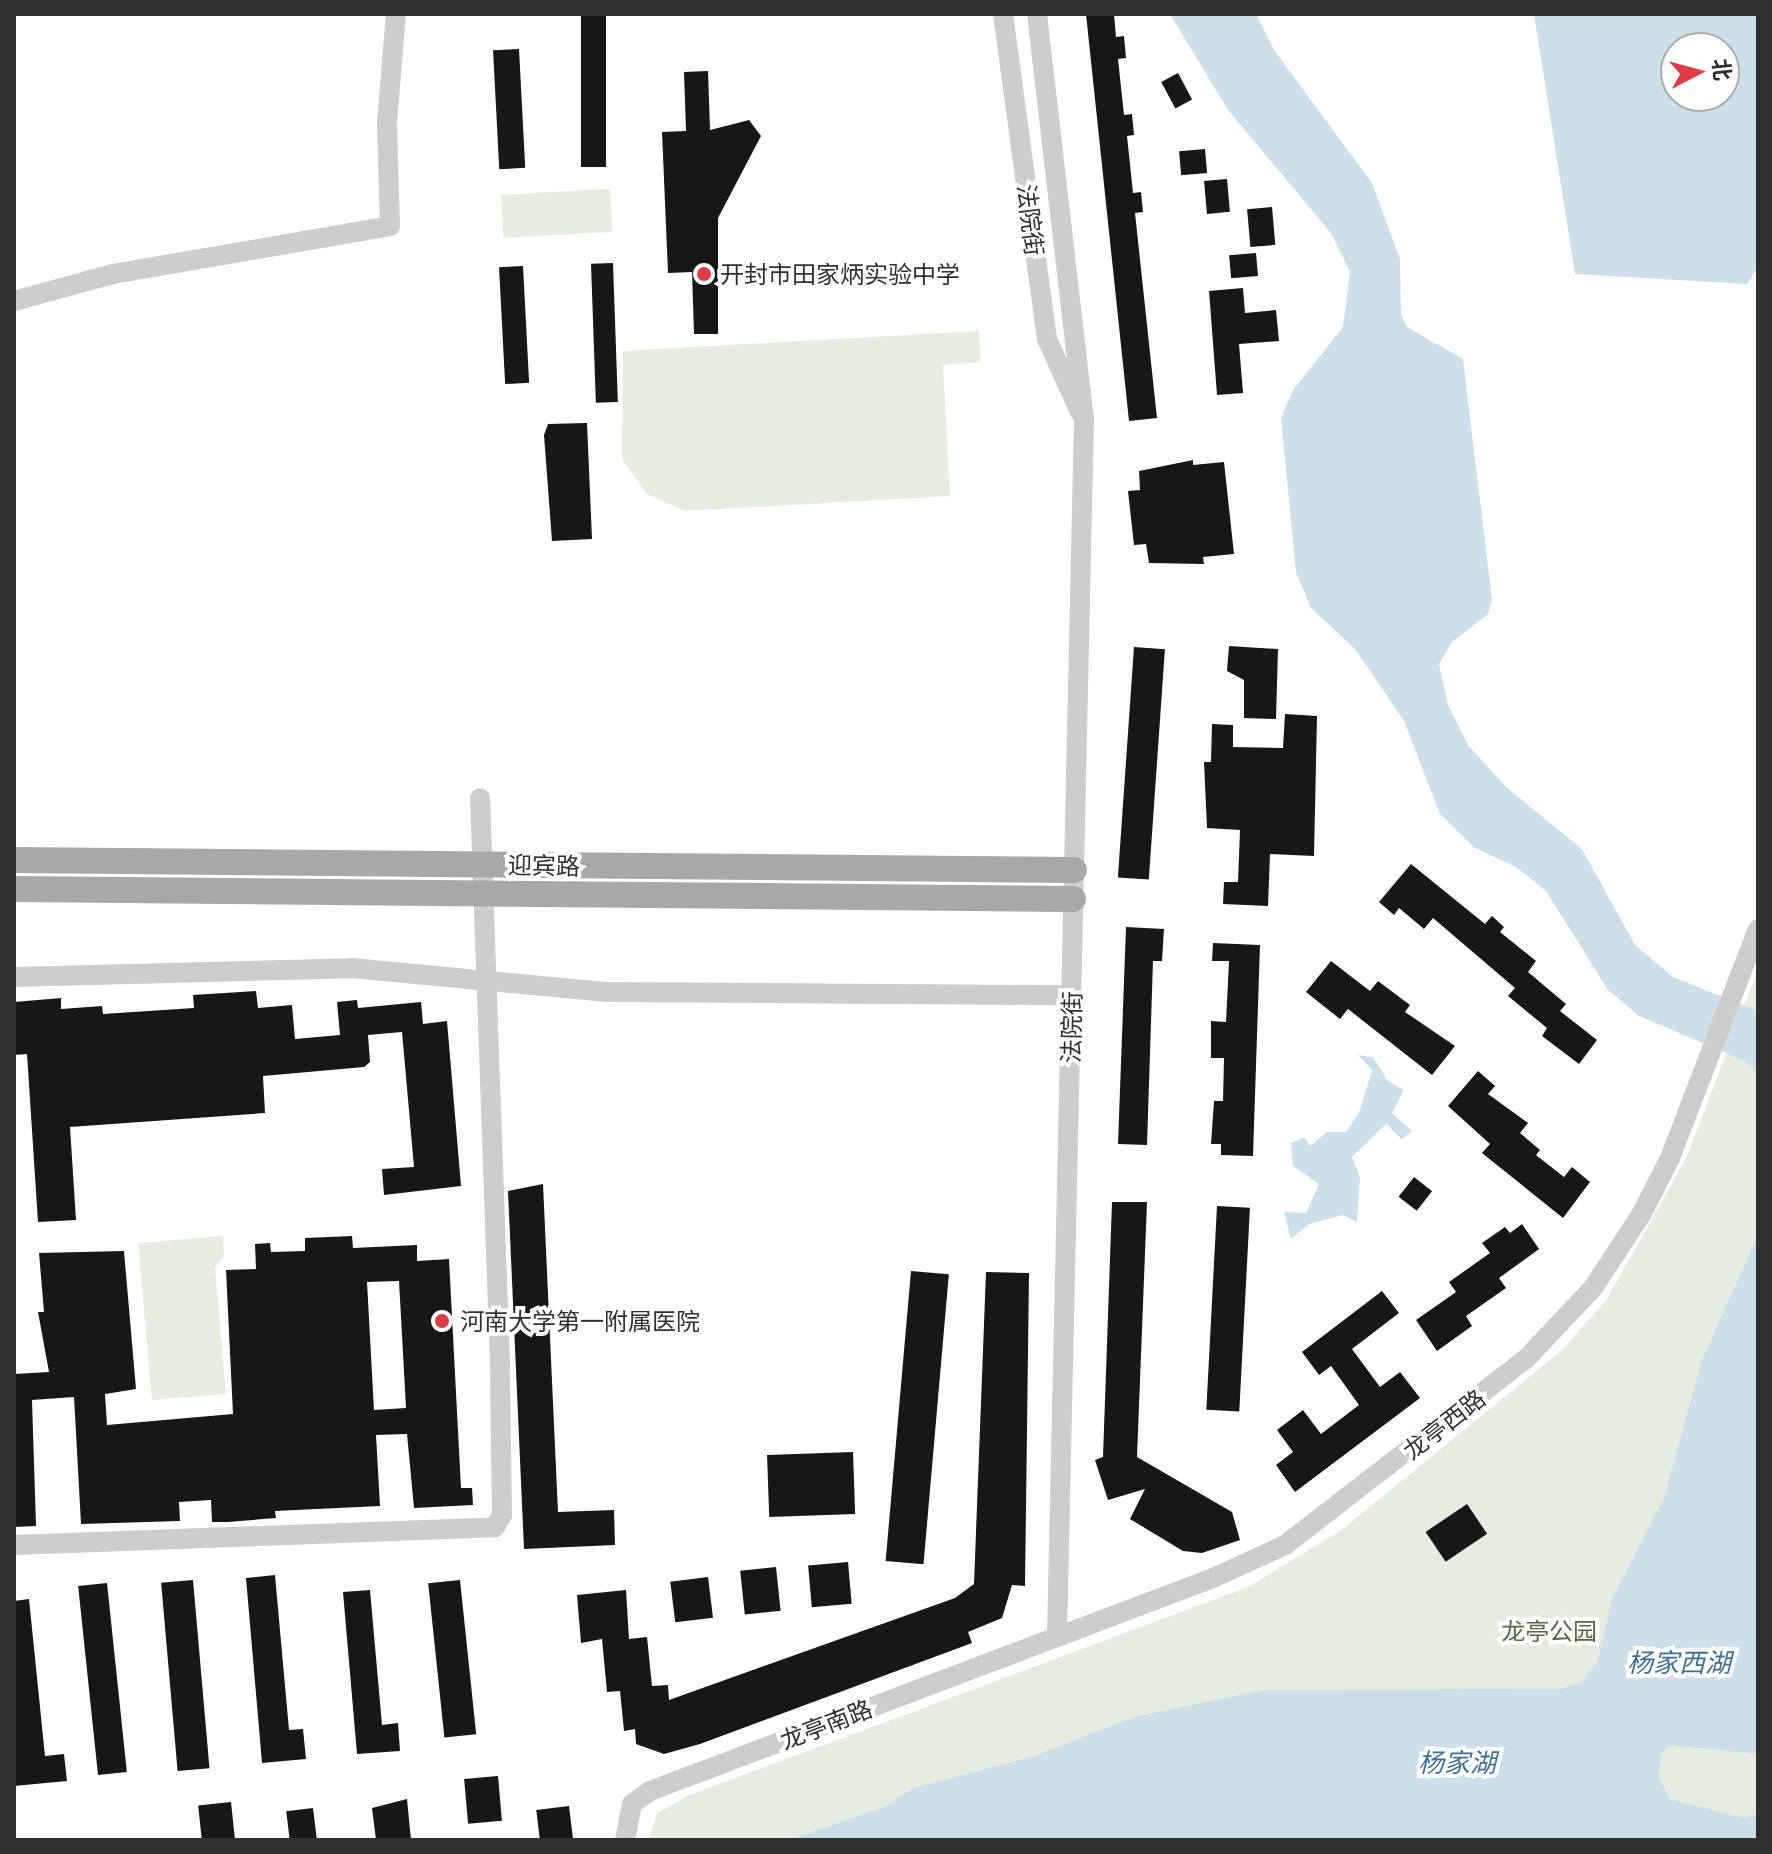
<!DOCTYPE html>
<meta charset="utf-8">
<style>
body{margin:0}
#map{position:relative;width:1772px;height:1854px;overflow:hidden;background:#fff;font-family:"Golos Text","Noto Sans SC",sans-serif}
div>[style]{position:absolute}
.green>*{inset:0;background:#e6ecdf;transform-origin:0 0}
.water>*{inset:0;background:#ccdfeb}
.building>*{inset:0;background:#171717;transform-origin:0 0}
.minor>*{height:20px;margin:-10px;padding:0 10px;transform-origin:10px;border-radius:10px;background:#cdcdcd}
.major>*{height:26px;margin:-13px;padding:0 13px;transform-origin:13px;border-radius:13px;background:#a8a8a8}
.dots>*{width:22px;height:22px;translate:-50% -50%;box-sizing:border-box;border:4px solid #fff;border-radius:50%}
span{translate:-50% -50%;white-space:nowrap;text-align:center;line-height:1.15;-webkit-text-stroke:8px #fff;paint-order:stroke}
.street-label{font-size:24px;color:#303030}
.poi-label{font-size:24px;color:#303030}
.left{translate:0 -50%;text-align:left}
.park-label{font-size:24px;color:#536a3f}
.water-label{font-size:26px;color:#41718f;font-style:italic}
.frame{position:absolute;inset:0;border:16px solid #303030;pointer-events:none}
.north{position:absolute;left:1660px;top:32px;width:80px;height:80px;box-sizing:border-box;background:#fff;border:2px solid #acacac;border-radius:50%;rotate:84deg;font-size:22px;font-weight:700;line-height:32px;text-align:center;color:#303030}
.north::after{content:'';display:block;margin:auto;width:28px;height:36px;background:#dd3c48;clip-path:polygon(50% 0,100% 100%,50% 72%,0 100%)}
</style>
<div id="map">
<div class="green">
<i style="left:610px;top:189px;width:43px;height:109px;rotate:87deg"></i>
<i style="clip-path:polygon(979px 331px,981px 362px,943px 365px,950px 496px,685px 511px,647px 494px,622px 459px,623px 351px)"></i>
<i style="clip-path:polygon(1758px 970px,1758px 1840px,649px 1840px,657px 1813px,687px 1796px,1248px 1587px,1340px 1531px,1561px 1351px,1607px 1299px,1687px 1156px)"></i>
<i style="clip-path:polygon(223px 1236px,224px 1256px,215px 1267px,226px 1394px,152px 1400px,138px 1243px)"></i>
</div>
<div class="water">
<i style="clip-path:polygon(1170px 14px,1256px 14px,1274px 50px,1372px 183px,1400px 259px,1401px 314px,1407px 327px,1463px 359px,1492px 600px,1488px 614px,1452px 642px,1439px 664px,1448px 705px,1468px 745px,1506px 787px,1582px 849px,1635px 945px,1673px 977px,1758px 1011px,1758px 1072px,1743px 1060px,1639px 1016px,1608px 990px,1546px 891px,1516px 867px,1475px 848px,1440px 814px,1404px 721px,1355px 649px,1311px 608px,1296px 572px,1281px 418px,1293px 390px,1343px 327px,1350px 272px,1331px 233px,1228px 110px)"></i>
<i style="clip-path:polygon(evenodd,1534px 14px,1758px 14px,1758px 267px,1747px 284px,1575px 274px,1534px 14px,1676px 48px,1724px 48px,1724px 96px,1676px 96px,1676px 48px)"></i>
<i style="clip-path:polygon(1358px 1055px,1373px 1057px,1387px 1080px,1404px 1090px,1392px 1113px,1412px 1131px,1402px 1139px,1386px 1124px,1352px 1157px,1360px 1177px,1357px 1222px,1343px 1215px,1309px 1224px,1291px 1239px,1284px 1212px,1306px 1213px,1319px 1184px,1293px 1166px,1291px 1143px,1304px 1137px,1310px 1146px,1327px 1132px,1346px 1132px,1359px 1113px,1372px 1070px)"></i>
<i style="clip-path:polygon(1758px 1235px,1758px 1754px,1670px 1745px,1662px 1753px,1658px 1774px,1669px 1799px,1744px 1818px,1758px 1814px,1758px 1840px,789px 1840px,884px 1807px,913px 1788px,1032px 1757px,1134px 1717px,1264px 1690px,1560px 1689px,1580px 1683px,1598px 1661px,1612px 1599px,1664px 1498px,1702px 1360px)"></i>
</div>
<div class="building">
<i style="left:581px;top:14px;width:25px;height:153px"></i>
<i style="clip-path:polygon(1086px 14px,1114px 14px,1116px 37px,1124px 36px,1126px 58px,1118px 59px,1124px 115px,1132px 114px,1134px 135px,1127px 136px,1133px 193px,1141px 192px,1143px 212px,1135px 213px,1157px 418px,1129px 421px)"></i>
<i style="left:519px;top:49px;width:119px;height:26px;rotate:87deg"></i>
<i style="clip-path:polygon(708px 71px,710px 130px,749px 120px,761px 136px,718px 218px,718px 334px,694px 334px,692px 272px,668px 273px,662px 132px,686px 131px,684px 72px)"></i>
<i style="left:1178px;top:73px;width:30px;height:19px;rotate:62deg"></i>
<i style="left:1205px;top:149px;width:24px;height:26px;rotate:85deg"></i>
<i style="left:1227px;top:179px;width:33px;height:23px;rotate:85deg"></i>
<i style="left:1272px;top:207px;width:38px;height:25px;rotate:85deg"></i>
<i style="left:1256px;top:253px;width:23px;height:27px;rotate:85deg"></i>
<i style="left:613px;top:263px;width:139px;height:22px;rotate:88deg"></i>
<i style="left:523px;top:266px;width:117px;height:24px;rotate:87deg"></i>
<i style="clip-path:polygon(1243px 288px,1245px 313px,1276px 310px,1279px 341px,1239px 344px,1243px 393px,1217px 395px,1209px 291px)"></i>
<i style="clip-path:polygon(587px 423px,592px 539px,552px 541px,544px 435px,548px 424px)"></i>
<i style="clip-path:polygon(1193px 460px,1193px 465px,1224px 462px,1234px 554px,1203px 557px,1204px 564px,1149px 563px,1146px 544px,1134px 545px,1128px 491px,1140px 490px,1139px 471px)"></i>
<i style="clip-path:polygon(1229px 646px,1278px 649px,1276px 719px,1244px 718px,1244px 680px,1227px 671px)"></i>
<i style="left:1134px;top:647px;width:31px;height:231px;rotate:4deg"></i>
<i style="clip-path:polygon(1285px 714px,1317px 716px,1314px 856px,1270px 854px,1268px 906px,1223px 904px,1224px 882px,1238px 882px,1240px 830px,1207px 828px,1204px 762px,1211px 762px,1212px 724px,1233px 725px,1233px 747px,1283px 748px)"></i>
<i style="clip-path:polygon(1411px 864px,1485px 924px,1492px 916px,1504px 927px,1500px 932px,1536px 961px,1528px 972px,1566px 1004px,1560px 1011px,1597px 1040px,1579px 1064px,1542px 1036px,1547px 1028px,1508px 996px,1515px 988px,1433px 918px,1424px 929px,1399px 908px,1394px 915px,1379px 902px)"></i>
<i style="clip-path:polygon(1126px 927px,1164px 929px,1162px 961px,1153px 961px,1147px 1145px,1118px 1144px)"></i>
<i style="clip-path:polygon(1213px 943px,1260px 945px,1253px 1156px,1221px 1155px,1221px 1144px,1211px 1144px,1214px 1101px,1223px 1101px,1224px 1058px,1211px 1058px,1211px 1021px,1226px 1022px,1229px 961px,1212px 961px)"></i>
<i style="clip-path:polygon(1331px 961px,1370px 991px,1378px 981px,1410px 1005px,1405px 1012px,1455px 1046px,1432px 1075px,1348px 1009px,1340px 1019px,1306px 992px)"></i>
<i style="clip-path:polygon(256px 991px,258px 1008px,292px 1005px,295px 1039px,340px 1035px,337px 1002px,357px 1000px,358px 1008px,421px 1002px,423px 1024px,447px 1021px,461px 1186px,384px 1195px,382px 1169px,414px 1167px,402px 1032px,368px 1035px,370px 1062px,364px 1067px,263px 1076px,265px 1113px,70px 1127px,76px 1220px,38px 1222px,27px 1054px,14px 1055px,14px 1002px,61px 998px,61px 1009px,102px 1006px,103px 1014px,194px 1008px,193px 995px)"></i>
<i style="clip-path:polygon(1478px 1071px,1495px 1086px,1488px 1094px,1528px 1123px,1520px 1133px,1540px 1150px,1536px 1155px,1564px 1177px,1572px 1167px,1590px 1182px,1563px 1218px,1482px 1153px,1490px 1144px,1448px 1106px)"></i>
<i style="left:1414px;top:1177px;width:23px;height:25px;rotate:38deg"></i>
<i style="clip-path:polygon(543px 1184px,558px 1512px,614px 1510px,615px 1545px,524px 1549px,508px 1191px)"></i>
<i style="clip-path:polygon(1112px 1202px,1147px 1202px,1137px 1457px,1232px 1512px,1240px 1540px,1202px 1553px,1183px 1551px,1130px 1519px,1145px 1489px,1108px 1500px,1095px 1460px,1103px 1457px)"></i>
<i style="left:1217px;top:1206px;width:33px;height:204px;rotate:3deg"></i>
<i style="clip-path:polygon(1522px 1224px,1539px 1249px,1499px 1278px,1506px 1288px,1466px 1316px,1472px 1326px,1437px 1351px,1416px 1320px,1456px 1292px,1449px 1282px,1490px 1253px,1482px 1243px,1505px 1227px,1510px 1233px)"></i>
<i style="clip-path:polygon(evenodd,352px 1236px,353px 1248px,417px 1245px,417px 1261px,449px 1259px,461px 1488px,472px 1488px,473px 1505px,414px 1508px,407px 1434px,376px 1435px,380px 1506px,275px 1511px,276px 1518px,228px 1522px,212px 1522px,211px 1500px,179px 1502px,180px 1521px,81px 1524px,74px 1397px,32px 1400px,36px 1526px,14px 1527px,14px 1374px,49px 1372px,38px 1312px,44px 1312px,39px 1253px,124px 1251px,136px 1389px,105px 1394px,107px 1425px,233px 1414px,226px 1270px,256px 1269px,255px 1244px,270px 1243px,271px 1252px,305px 1251px,305px 1238px,352px 1236px,399px 1281px,406px 1408px,374px 1410px,367px 1282px,399px 1281px)"></i>
<i style="left:911px;top:1271px;width:38px;height:291px;rotate:5deg"></i>
<i style="clip-path:polygon(986px 1272px,1029px 1273px,1025px 1586px,1012px 1585px,1002px 1618px,968px 1632px,972px 1643px,700px 1744px,664px 1754px,636px 1744px,635px 1729px,624px 1731px,620px 1691px,607px 1692px,602px 1639px,581px 1643px,577px 1595px,626px 1590px,629px 1639px,647px 1637px,652px 1686px,668px 1685px,669px 1700px,955px 1598px,974px 1584px)"></i>
<i style="clip-path:polygon(1382px 1291px,1399px 1313px,1352px 1349px,1380px 1387px,1400px 1372px,1420px 1398px,1295px 1492px,1276px 1465px,1293px 1452px,1277px 1430px,1303px 1410px,1321px 1434px,1359px 1405px,1331px 1366px,1319px 1375px,1302px 1352px)"></i>
<i style="left:853px;top:1452px;width:62px;height:86px;rotate:88deg"></i>
<i style="left:1467px;top:1504px;width:36px;height:50px;rotate:56deg"></i>
<i style="left:848px;top:1562px;width:42px;height:40px;rotate:85deg"></i>
<i style="left:776px;top:1567px;width:44px;height:36px;rotate:84deg"></i>
<i style="clip-path:polygon(275px 1575px,289px 1730px,303px 1729px,306px 1759px,262px 1763px,246px 1578px)"></i>
<i style="left:708px;top:1577px;width:41px;height:38px;rotate:83deg"></i>
<i style="left:193px;top:1580px;width:189px;height:32px;rotate:85deg"></i>
<i style="left:460px;top:1580px;width:155px;height:32px;rotate:84deg"></i>
<i style="left:107px;top:1583px;width:190px;height:29px;rotate:84deg"></i>
<i style="clip-path:polygon(370px 1590px,382px 1725px,398px 1723px,400px 1751px,357px 1754px,343px 1592px)"></i>
<i style="clip-path:polygon(29px 1599px,45px 1756px,64px 1754px,67px 1781px,14px 1786px,14px 1601px)"></i>
<i style="left:498px;top:1776px;width:45px;height:34px;rotate:85deg"></i>
<i style="clip-path:polygon(407px 1799px,411px 1840px,376px 1840px,372px 1808px)"></i>
<i style="left:231px;top:1802px;width:38px;height:33px;rotate:84deg"></i>
<i style="left:569px;top:1806px;width:34px;height:33px;rotate:83deg"></i>
<i style="left:313px;top:1808px;width:32px;height:27px;rotate:83deg"></i>
</div>
<div class="minor">
<i style="left:1003px;top:14px;width:328px;rotate:82.3deg"></i>
<i style="left:1047px;top:339px;width:80px;rotate:65.7deg"></i>
<i style="left:1037px;top:14px;width:407px;rotate:83.4deg"></i>
<i style="left:1084px;top:418px;width:1219px;rotate:91.27deg"></i>
<i style="left:14px;top:301px;width:103px;rotate:-15.3deg"></i>
<i style="left:113px;top:274px;width:281px;rotate:-9.8deg"></i>
<i style="left:390px;top:226px;width:103px;rotate:-91.7deg"></i>
<i style="left:387px;top:123px;width:109px;rotate:-85.3deg"></i>
<i style="left:14px;top:977px;width:338px;rotate:-1.5deg"></i>
<i style="left:352px;top:968px;width:254px;rotate:5.4deg"></i>
<i style="left:605px;top:992px;width:466px;rotate:0.4deg"></i>
<i style="left:14px;top:1545px;width:481px;rotate:-2.1deg"></i>
<i style="left:495px;top:1527px;width:14px;rotate:-60deg"></i>
<i style="left:502px;top:1515px;width:151px;rotate:-90.8deg"></i>
<i style="left:500px;top:1364px;width:566px;rotate:-92.02deg"></i>
<i style="left:625px;top:1840px;width:37px;rotate:-79deg"></i>
<i style="left:632px;top:1804px;width:22px;rotate:-36deg"></i>
<i style="left:650px;top:1791px;width:602px;rotate:-20.72deg"></i>
<i style="left:1213px;top:1578px;width:79px;rotate:-24.6deg"></i>
<i style="left:1285px;top:1545px;width:304px;rotate:-37.7deg"></i>
<i style="left:1526px;top:1359px;width:98px;rotate:-46.7deg"></i>
<i style="left:1593px;top:1288px;width:87px;rotate:-56.7deg"></i>
<i style="left:1641px;top:1215px;width:64px;rotate:-63deg"></i>
<i style="left:1670px;top:1158px;width:245px;rotate:-69deg"></i>
</div>
<div class="major">
<i style="left:14px;top:860px;width:1060px;rotate:0.54deg"></i>
<i style="left:14px;top:889px;width:1059px;rotate:0.54deg"></i>
</div>
<div class="dots">
<i style="left:704px;top:274px;background:#dd3c48"></i>
<i style="left:442px;top:1321px;background:#dd3c48"></i>
</div>
<div class="street-label">
<span style="left:1031px;top:220px;rotate:83deg">法院街</span>
<span style="left:544px;top:865px;rotate:1deg">迎宾路</span>
<span style="left:1071px;top:1027px;rotate:-89deg">法院街</span>
<span style="left:1444px;top:1424px;rotate:-38deg">龙亭西路</span>
<span style="left:826px;top:1724px;rotate:-21deg">龙亭南路</span>
</div>
<div class="poi-label">
<span class="left" style="left:720px;top:274px">开封市田家炳实验中学</span>
<span class="left" style="left:460px;top:1321px">河南大学第一附属医院</span>
</div>
<div class="park-label">
<span style="left:1549px;top:1631px">龙亭公园</span>
</div>
<div class="water-label">
<span style="left:1679px;top:1663px">杨家西湖</span>
<span style="left:1457px;top:1763px">杨家湖</span>
</div>
<div class="frame"></div>
<div class="north">北</div>
</div>
